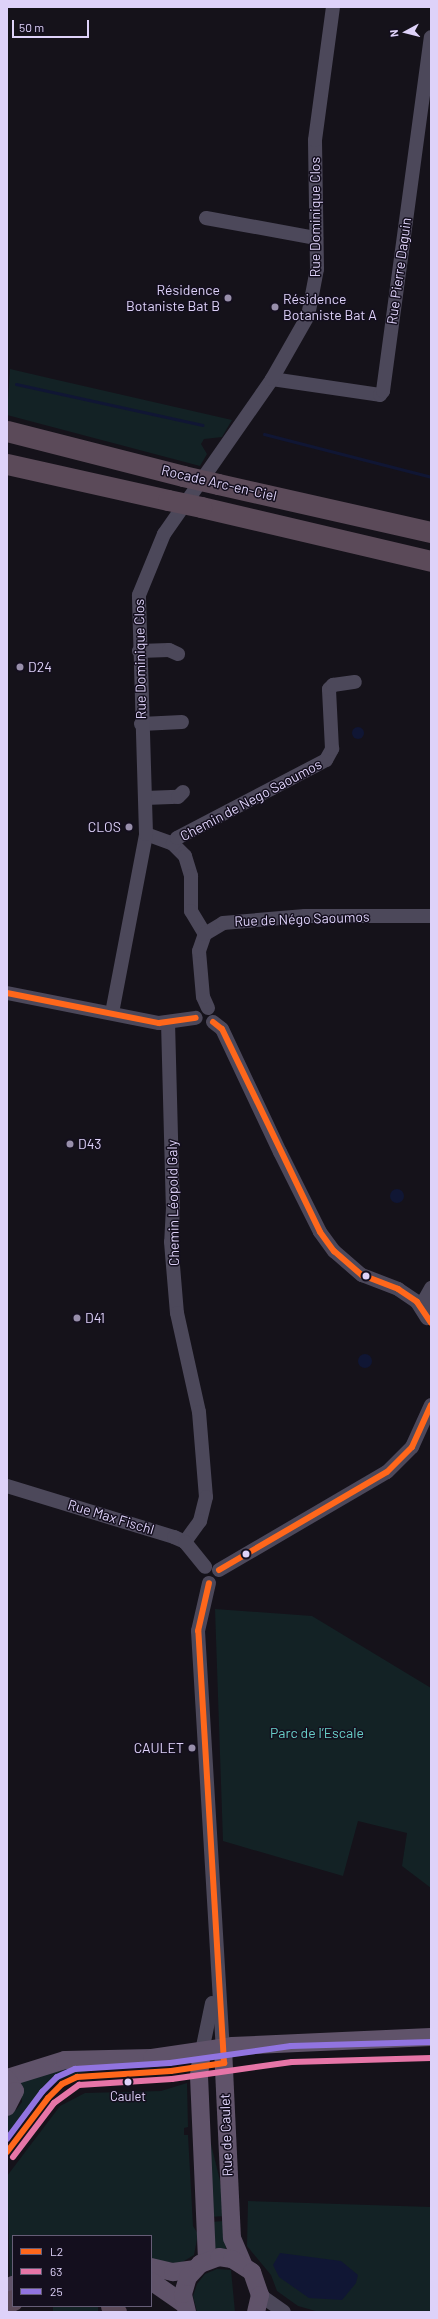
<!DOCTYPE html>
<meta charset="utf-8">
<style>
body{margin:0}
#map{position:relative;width:438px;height:2319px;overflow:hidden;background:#15121a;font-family:Barlow,sans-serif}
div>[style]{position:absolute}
.green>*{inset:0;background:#132225;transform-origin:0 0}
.water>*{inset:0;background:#101634}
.round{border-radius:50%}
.stream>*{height:3px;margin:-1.5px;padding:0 1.5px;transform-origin:1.5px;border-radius:1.5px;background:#101634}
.minor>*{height:14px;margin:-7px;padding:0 7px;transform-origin:7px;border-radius:7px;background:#4c485a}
.major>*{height:18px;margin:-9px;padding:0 9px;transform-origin:9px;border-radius:9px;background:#60536a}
.highway>*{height:21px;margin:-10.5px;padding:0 10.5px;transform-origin:10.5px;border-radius:10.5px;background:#5b4a59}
.highway-bridge>*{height:21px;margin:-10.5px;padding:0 10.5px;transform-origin:10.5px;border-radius:10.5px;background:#5b4a59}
.bus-1>*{height:6px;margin:-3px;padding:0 3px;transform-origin:3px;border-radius:3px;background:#ff671b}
.bus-2>*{height:6px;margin:-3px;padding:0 3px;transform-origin:3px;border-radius:3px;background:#e675a7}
.bus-3>*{height:6px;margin:-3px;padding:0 3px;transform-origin:3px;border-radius:3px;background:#9174e0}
.dots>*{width:11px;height:11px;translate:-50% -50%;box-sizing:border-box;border:2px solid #140f1e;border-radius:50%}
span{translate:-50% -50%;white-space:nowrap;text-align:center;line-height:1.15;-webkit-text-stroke:3px #140f1e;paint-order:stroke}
.bus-label{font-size:13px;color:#ded2f9}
.street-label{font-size:14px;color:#ded2f9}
.poi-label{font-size:14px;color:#ded2f9}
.right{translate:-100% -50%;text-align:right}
.left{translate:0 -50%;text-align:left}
.park-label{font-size:14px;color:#68cfc9}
.frame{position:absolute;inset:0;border:8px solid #ded2f9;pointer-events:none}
.legend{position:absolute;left:12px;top:2235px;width:140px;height:72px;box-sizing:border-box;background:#140f1e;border:1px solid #655d76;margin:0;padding:5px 7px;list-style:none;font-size:12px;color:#ded2f9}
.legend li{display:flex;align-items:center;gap:8px;height:20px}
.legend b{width:20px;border:1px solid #655d76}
.north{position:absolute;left:386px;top:12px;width:40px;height:40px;-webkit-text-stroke:3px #140f1e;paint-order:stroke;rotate:263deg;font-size:11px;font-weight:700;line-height:16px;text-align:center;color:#ded2f9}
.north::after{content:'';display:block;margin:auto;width:14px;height:18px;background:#ded2f9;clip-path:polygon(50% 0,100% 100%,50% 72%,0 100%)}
.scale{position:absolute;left:12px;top:20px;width:77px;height:18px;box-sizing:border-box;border:2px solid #ded2f9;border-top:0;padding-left:5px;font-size:12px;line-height:14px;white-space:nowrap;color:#ded2f9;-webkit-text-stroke:3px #140f1e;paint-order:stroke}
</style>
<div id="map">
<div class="green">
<i style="clip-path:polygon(10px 369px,53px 379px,232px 420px,222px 437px,204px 439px,201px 444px,207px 454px,200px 466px,7px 415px)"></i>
<i style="clip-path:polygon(215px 1609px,312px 1616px,431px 1688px,431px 1888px,402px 1866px,407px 1833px,358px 1821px,343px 1876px,223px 1841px)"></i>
<i style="clip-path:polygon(57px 2067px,100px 2068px,63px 2078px,47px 2089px,7px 2140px,7px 2115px,16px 2110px,22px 2102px,20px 2081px)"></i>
<i style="clip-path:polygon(187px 2083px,188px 2127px,184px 2128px,184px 2135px,188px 2135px,193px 2226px,198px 2234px,194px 2255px,179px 2264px,151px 2259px,151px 2236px,13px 2236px,13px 2278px,10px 2276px,7px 2176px,60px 2106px,85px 2093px,161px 2091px)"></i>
<i style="clip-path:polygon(210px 2140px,222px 2189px,224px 2216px,210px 2217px)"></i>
<i style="clip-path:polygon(248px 2201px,431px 2207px,431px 2312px,319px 2312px,298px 2306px,277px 2291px,271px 2275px,247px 2246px)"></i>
<i style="left:224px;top:2221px;width:28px;height:14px;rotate:86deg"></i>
<i style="clip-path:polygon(217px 2269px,231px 2270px,235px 2312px,197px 2312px,193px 2296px,197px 2284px,205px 2274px)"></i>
<i style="left:53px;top:2306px;width:45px;height:6px"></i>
</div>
<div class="water">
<i class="round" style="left:352px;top:727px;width:12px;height:12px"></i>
<i class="round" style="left:390px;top:1189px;width:14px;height:14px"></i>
<i class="round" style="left:358px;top:1354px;width:14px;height:14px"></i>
<i style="clip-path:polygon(280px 2253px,341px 2261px,358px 2275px,356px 2283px,342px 2300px,309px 2298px,279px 2277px,273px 2265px)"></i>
</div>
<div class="stream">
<i style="left:16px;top:384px;width:191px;rotate:12.4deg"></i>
<i style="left:264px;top:434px;width:172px;rotate:14.4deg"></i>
</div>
<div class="minor">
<i style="left:206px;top:218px;width:112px;rotate:10.3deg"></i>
<i style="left:272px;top:379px;width:109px;rotate:8.4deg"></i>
<i style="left:380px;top:395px;width:5px;rotate:-53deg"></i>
<i style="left:383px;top:391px;width:357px;rotate:-82.3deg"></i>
<i style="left:139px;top:651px;width:30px;rotate:-2deg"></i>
<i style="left:169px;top:650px;width:10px;rotate:24deg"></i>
<i style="left:141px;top:724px;width:41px;rotate:-2.8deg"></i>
<i style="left:145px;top:798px;width:33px;rotate:-2deg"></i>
<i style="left:178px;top:797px;width:7px;rotate:-45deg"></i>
<i style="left:146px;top:834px;width:29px;rotate:20deg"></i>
<i style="left:173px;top:844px;width:17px;rotate:45deg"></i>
<i style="left:185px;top:856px;width:21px;rotate:73deg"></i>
<i style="left:191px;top:876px;width:35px;rotate:90deg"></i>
<i style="left:191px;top:911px;width:27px;rotate:59deg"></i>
<i style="left:173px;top:844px;width:7px;rotate:-56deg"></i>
<i style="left:177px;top:838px;width:168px;rotate:-27.6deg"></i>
<i style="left:326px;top:760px;width:13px;rotate:-61deg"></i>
<i style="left:332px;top:749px;width:60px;rotate:-92.9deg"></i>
<i style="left:329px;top:689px;width:6px;rotate:-45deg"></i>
<i style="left:333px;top:685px;width:22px;rotate:-8deg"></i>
<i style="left:7px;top:993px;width:155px;rotate:11.2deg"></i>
<i style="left:159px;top:1023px;width:37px;rotate:-8deg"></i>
<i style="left:208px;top:1008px;width:12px;rotate:-114deg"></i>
<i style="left:203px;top:997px;width:46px;rotate:-95deg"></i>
<i style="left:199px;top:951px;width:18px;rotate:-71deg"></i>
<i style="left:205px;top:934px;width:21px;rotate:-31deg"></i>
<i style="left:223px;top:923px;width:82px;rotate:-4.9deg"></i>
<i style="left:305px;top:916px;width:126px"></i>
<i style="left:112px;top:1013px;width:182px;rotate:-79.2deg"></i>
<i style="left:146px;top:834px;width:239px;rotate:-91.7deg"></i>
<i style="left:139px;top:595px;width:66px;rotate:-67.7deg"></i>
<i style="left:164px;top:534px;width:189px;rotate:-55.1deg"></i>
<i style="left:272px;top:379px;width:73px;rotate:-60.3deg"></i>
<i style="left:308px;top:316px;width:48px;rotate:-79.2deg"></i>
<i style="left:317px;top:269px;width:129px;rotate:-90.9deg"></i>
<i style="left:315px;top:140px;width:134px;rotate:-82.3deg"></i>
<i style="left:168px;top:1022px;width:185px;rotate:88.5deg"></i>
<i style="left:173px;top:1207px;width:35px;rotate:93deg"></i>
<i style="left:171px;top:1242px;width:71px;rotate:85.2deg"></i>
<i style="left:177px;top:1313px;width:101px;rotate:77.5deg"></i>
<i style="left:199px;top:1412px;width:85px;rotate:85.3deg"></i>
<i style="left:206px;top:1497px;width:25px;rotate:104deg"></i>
<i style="left:200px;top:1521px;width:26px;rotate:126deg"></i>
<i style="left:213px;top:1022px;width:11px;rotate:38deg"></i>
<i style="left:222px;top:1029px;width:136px;rotate:64.8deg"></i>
<i style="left:280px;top:1152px;width:89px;rotate:63.4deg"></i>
<i style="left:320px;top:1232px;width:24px;rotate:54deg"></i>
<i style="left:334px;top:1251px;width:37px;rotate:41deg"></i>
<i style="left:362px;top:1275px;width:39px;rotate:21deg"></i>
<i style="left:398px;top:1289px;width:23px;rotate:34deg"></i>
<i style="left:417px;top:1302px;width:19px;rotate:58deg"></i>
<i style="left:427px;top:1316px;width:17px;rotate:-97deg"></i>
<i style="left:425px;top:1299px;width:13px;rotate:-61deg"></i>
<i style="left:7px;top:1486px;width:175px;rotate:17deg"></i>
<i style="left:174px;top:1537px;width:12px;rotate:24deg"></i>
<i style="left:185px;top:1542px;width:32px;rotate:51deg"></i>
<i style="left:219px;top:1570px;width:194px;rotate:-30.3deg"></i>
<i style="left:387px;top:1472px;width:35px;rotate:-45deg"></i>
<i style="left:412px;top:1447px;width:46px;rotate:-65.7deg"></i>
<i style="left:209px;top:1583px;width:49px;rotate:102.9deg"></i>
<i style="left:198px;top:1631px;width:418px;rotate:86.6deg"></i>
<i style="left:202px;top:2051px;width:49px;rotate:-78.2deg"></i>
<i style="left:260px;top:2295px;width:29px;rotate:35deg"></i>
</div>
<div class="major">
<i style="left:223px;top:2048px;width:190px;rotate:87.3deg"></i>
<i style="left:232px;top:2238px;width:28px;rotate:67deg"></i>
<i style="left:202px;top:2051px;width:25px;rotate:97deg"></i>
<i style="left:199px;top:2076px;width:184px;rotate:87.5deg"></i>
<i style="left:7px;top:2078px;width:61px;rotate:-17.2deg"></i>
<i style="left:65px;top:2060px;width:87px;rotate:-1.3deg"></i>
<i style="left:152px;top:2058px;width:81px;rotate:-8.5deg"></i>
<i style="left:232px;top:2046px;width:199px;rotate:-2.6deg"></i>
<i style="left:7px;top:2079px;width:14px;rotate:56deg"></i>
<i style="left:15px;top:2091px;width:18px;rotate:117deg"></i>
<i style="left:151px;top:2267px;width:23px;rotate:13deg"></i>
<i style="left:173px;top:2272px;width:21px;rotate:-8deg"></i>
<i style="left:151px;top:2281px;width:40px;rotate:34.9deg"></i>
<i style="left:7px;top:2288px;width:7px;rotate:-27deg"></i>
<i style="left:187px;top:2312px;width:18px;rotate:-103deg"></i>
<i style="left:183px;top:2294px;width:18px;rotate:-74deg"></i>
<i style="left:188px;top:2277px;width:18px;rotate:-47deg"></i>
<i style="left:200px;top:2264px;width:20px;rotate:-20deg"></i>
<i style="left:219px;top:2257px;width:13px;rotate:9deg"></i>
<i style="left:232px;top:2259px;width:24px;rotate:33deg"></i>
<i style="left:252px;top:2272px;width:24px;rotate:71deg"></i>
<i style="left:260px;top:2295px;width:17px;rotate:103deg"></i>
</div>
<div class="highway">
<i style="left:7px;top:431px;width:182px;rotate:14.3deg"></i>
<i style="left:7px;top:464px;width:165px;rotate:12.6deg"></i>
<i style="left:218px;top:484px;width:218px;rotate:12.7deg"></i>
<i style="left:201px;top:507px;width:236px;rotate:13.2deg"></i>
<i style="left:7px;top:2302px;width:6px;rotate:-18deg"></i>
<i style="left:111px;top:2306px;width:8px;rotate:50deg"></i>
</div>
<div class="highway-bridge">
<i style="left:183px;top:476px;width:36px;rotate:13deg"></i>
<i style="left:168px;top:500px;width:34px;rotate:12deg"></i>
</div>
<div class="bus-1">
<i style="left:7px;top:993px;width:155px;rotate:11.2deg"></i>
<i style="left:159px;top:1023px;width:37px;rotate:-8deg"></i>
<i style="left:213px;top:1022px;width:11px;rotate:38deg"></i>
<i style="left:222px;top:1029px;width:225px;rotate:64.2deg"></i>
<i style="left:320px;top:1232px;width:24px;rotate:54deg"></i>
<i style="left:334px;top:1251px;width:37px;rotate:41deg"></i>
<i style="left:362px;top:1275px;width:39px;rotate:21deg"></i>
<i style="left:398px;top:1289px;width:23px;rotate:34deg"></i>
<i style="left:417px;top:1302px;width:25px;rotate:56deg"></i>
<i style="left:219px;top:1570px;width:194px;rotate:-30.3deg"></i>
<i style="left:387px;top:1472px;width:35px;rotate:-45deg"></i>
<i style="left:412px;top:1447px;width:46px;rotate:-65.7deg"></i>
<i style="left:7px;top:2152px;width:68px;rotate:-52.8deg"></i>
<i style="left:48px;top:2098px;width:20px;rotate:-45deg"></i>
<i style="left:62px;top:2084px;width:17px;rotate:-25deg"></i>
<i style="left:77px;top:2077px;width:94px;rotate:-3.7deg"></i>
<i style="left:171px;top:2071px;width:54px;rotate:-8.6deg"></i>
<i style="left:224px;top:2063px;width:433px;rotate:-93.4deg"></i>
<i style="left:198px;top:1631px;width:49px;rotate:-77.1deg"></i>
</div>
<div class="bus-2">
<i style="left:13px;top:2157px;width:68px;rotate:-52.8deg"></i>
<i style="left:54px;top:2103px;width:31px;rotate:-36deg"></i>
<i style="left:79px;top:2085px;width:93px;rotate:-3.7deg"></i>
<i style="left:172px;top:2079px;width:121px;rotate:-8.1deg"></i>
<i style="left:292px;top:2062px;width:139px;rotate:-1.6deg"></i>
</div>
<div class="bus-3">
<i style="left:7px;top:2139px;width:59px;rotate:-53.3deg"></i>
<i style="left:42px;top:2092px;width:21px;rotate:-45deg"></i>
<i style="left:57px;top:2077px;width:20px;rotate:-24deg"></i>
<i style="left:75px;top:2069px;width:95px;rotate:-3.6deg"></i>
<i style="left:170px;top:2063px;width:122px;rotate:-8deg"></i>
<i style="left:291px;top:2046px;width:140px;rotate:-1.6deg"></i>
</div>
<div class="dots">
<i style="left:228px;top:298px;background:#988fab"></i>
<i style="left:275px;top:307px;background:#988fab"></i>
<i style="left:20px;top:667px;background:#988fab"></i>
<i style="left:129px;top:827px;background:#988fab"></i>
<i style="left:70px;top:1144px;background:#988fab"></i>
<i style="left:366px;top:1276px;background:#ded2f9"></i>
<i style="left:77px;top:1318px;background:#988fab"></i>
<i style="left:246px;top:1554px;background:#ded2f9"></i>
<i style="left:192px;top:1748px;background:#988fab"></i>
<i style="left:128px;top:2082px;background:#ded2f9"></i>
</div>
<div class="bus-label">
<span style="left:128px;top:2096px">Caulet</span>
</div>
<div class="street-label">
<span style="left:315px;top:217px;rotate:-90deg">Rue Dominique Clos</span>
<span style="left:399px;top:271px;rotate:-82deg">Rue Pierre Daguin</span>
<span style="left:219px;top:483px;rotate:13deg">Rocade Arc-en-Ciel</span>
<span style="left:140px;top:659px;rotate:-91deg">Rue Dominique Clos</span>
<span style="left:251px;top:800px;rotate:-28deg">Chemin de Nego Saoumos</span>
<span style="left:302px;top:919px;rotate:-2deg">Rue de Négo Saoumos</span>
<span style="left:173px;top:1203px;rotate:-91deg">Chemin Léopold Galy</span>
<span style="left:111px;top:1517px;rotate:17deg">Rue Max Fischl</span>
<span style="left:226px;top:2135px;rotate:-92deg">Rue de Caulet</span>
</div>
<div class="poi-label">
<span class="right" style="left:220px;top:298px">Résidence<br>Botaniste Bat B</span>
<span class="left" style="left:283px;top:307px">Résidence<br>Botaniste Bat A</span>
<span class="left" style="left:28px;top:667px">D24</span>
<span class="right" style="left:121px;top:827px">CLOS</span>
<span class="left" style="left:78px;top:1144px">D43</span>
<span class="left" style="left:85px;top:1318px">D41</span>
<span class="right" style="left:184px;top:1748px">CAULET</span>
</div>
<div class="park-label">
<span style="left:317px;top:1733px">Parc de l’Escale</span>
</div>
<div class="frame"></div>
<ul class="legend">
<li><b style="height:5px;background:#ff671b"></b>L2</li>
<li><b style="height:5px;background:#e675a7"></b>63</li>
<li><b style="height:5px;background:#9174e0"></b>25</li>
</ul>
<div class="north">N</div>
<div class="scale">50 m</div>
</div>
